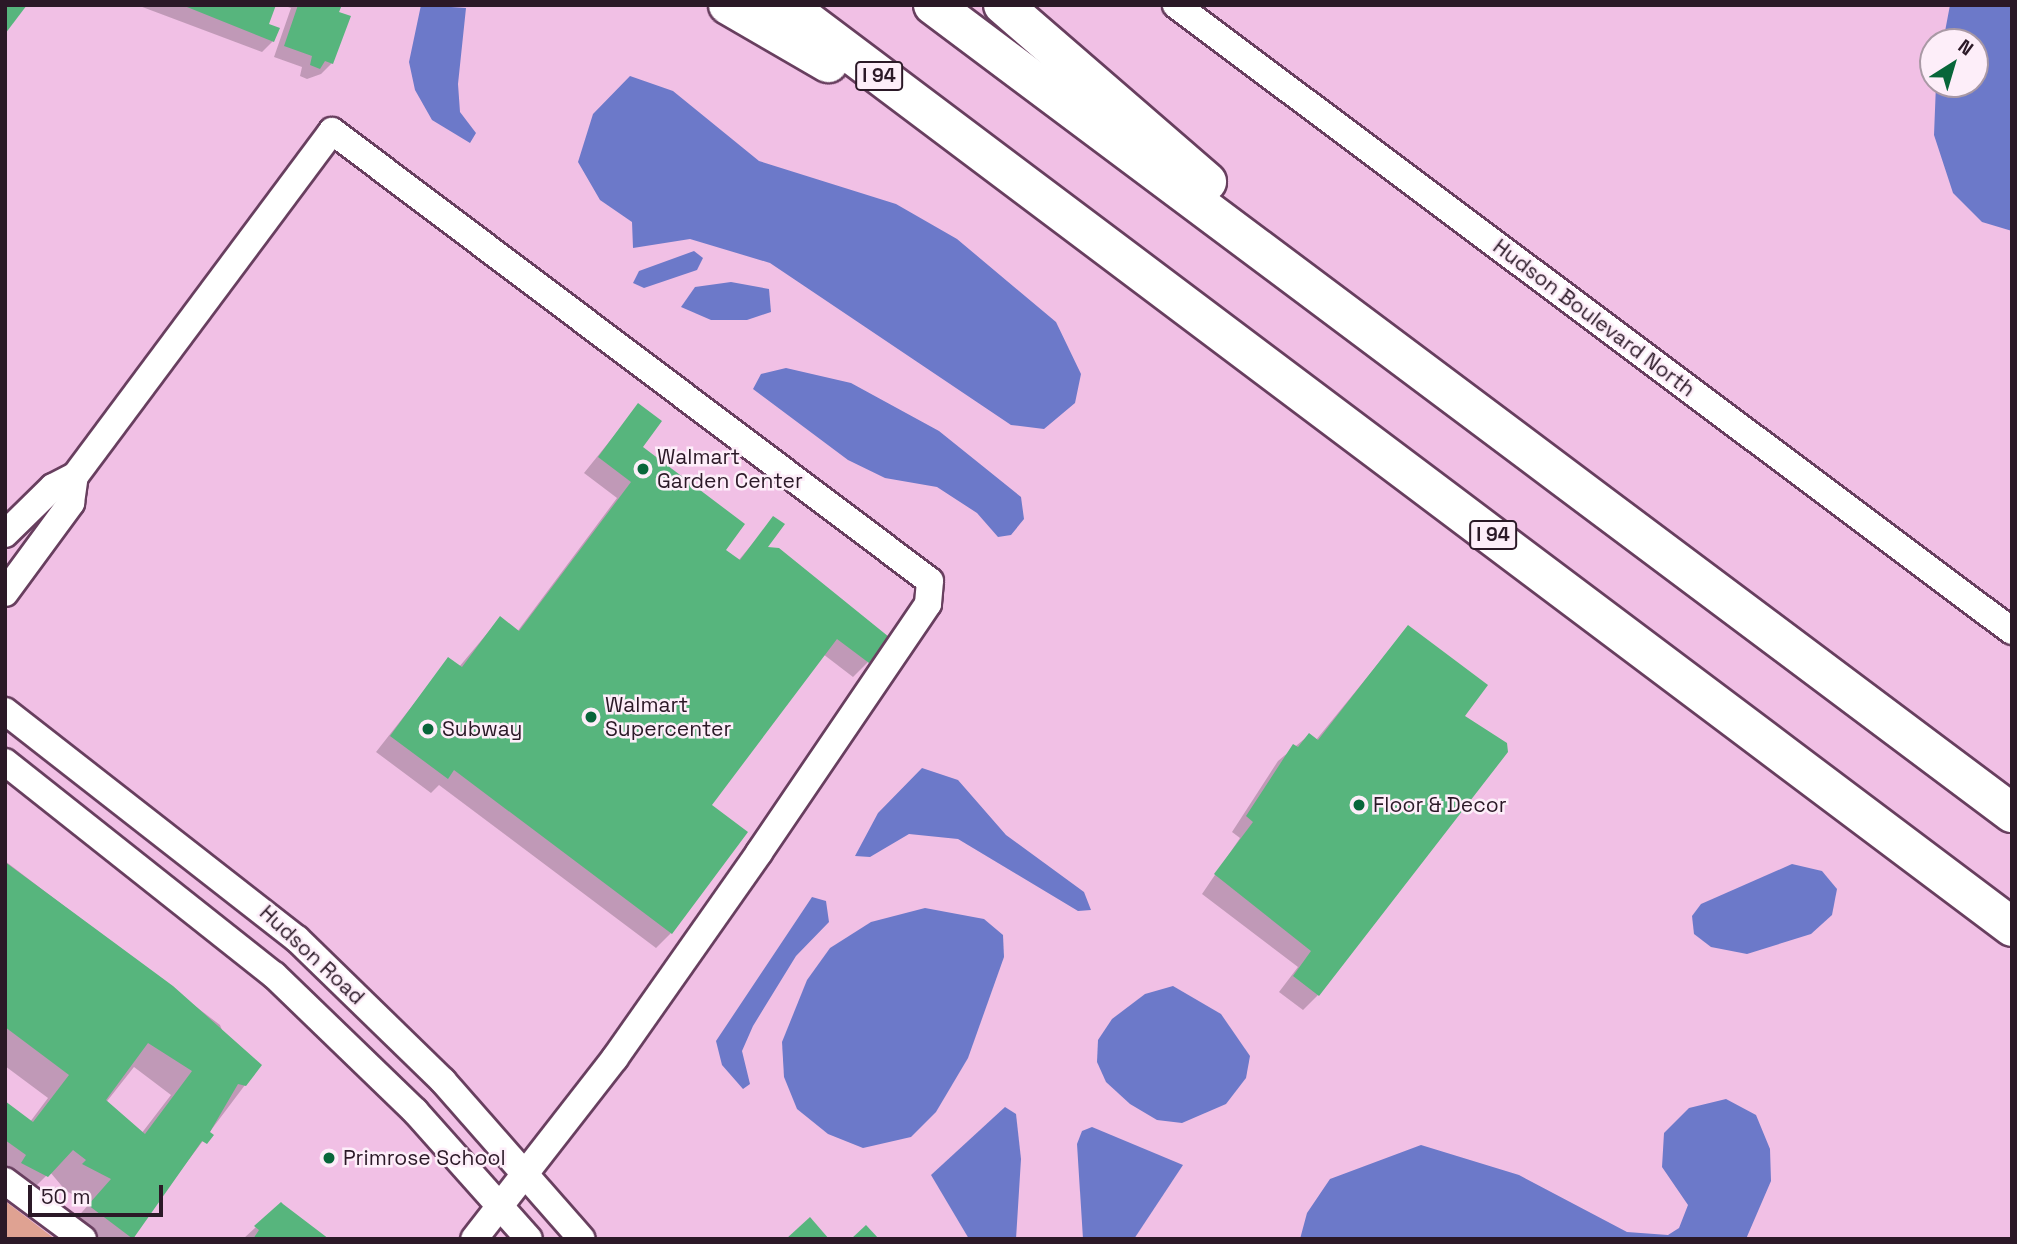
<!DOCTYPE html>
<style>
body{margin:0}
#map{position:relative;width:2017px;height:1244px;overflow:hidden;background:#f1c0e5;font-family:"Space Grotesk",sans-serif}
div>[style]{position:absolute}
.green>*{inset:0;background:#dfa292}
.water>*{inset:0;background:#6c79c9}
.shadow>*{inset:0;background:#0003}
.building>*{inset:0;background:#57b57d}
.roads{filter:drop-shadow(2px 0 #683f5f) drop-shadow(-2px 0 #683f5f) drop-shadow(0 2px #683f5f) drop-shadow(0 -2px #683f5f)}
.minor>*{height:26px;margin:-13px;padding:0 13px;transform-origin:13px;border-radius:13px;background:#fff}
.highway>*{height:38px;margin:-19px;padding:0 19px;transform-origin:19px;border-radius:19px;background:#fff}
.dots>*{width:19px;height:19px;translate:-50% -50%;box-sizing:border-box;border:4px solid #fdeef9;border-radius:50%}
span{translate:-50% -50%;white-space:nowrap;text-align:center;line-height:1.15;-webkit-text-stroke:5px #fdeef9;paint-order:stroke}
.shield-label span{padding:2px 5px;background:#fdeef9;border:2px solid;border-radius:5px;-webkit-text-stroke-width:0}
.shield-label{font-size:19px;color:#2b1927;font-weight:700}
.street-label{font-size:21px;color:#2b1927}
.poi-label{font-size:21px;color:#2b1927}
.left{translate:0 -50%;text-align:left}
.frame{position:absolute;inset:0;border:7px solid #2b1927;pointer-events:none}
.north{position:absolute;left:1919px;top:28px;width:70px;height:70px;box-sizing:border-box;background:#fdeef9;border:2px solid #a999a5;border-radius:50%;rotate:37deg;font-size:19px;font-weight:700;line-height:28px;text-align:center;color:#2b1927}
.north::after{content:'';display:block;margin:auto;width:24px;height:32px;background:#08663a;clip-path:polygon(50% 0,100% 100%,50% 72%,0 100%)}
.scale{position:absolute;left:28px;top:1185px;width:135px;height:32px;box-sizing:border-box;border:4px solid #2b1927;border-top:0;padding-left:9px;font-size:21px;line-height:24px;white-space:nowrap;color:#2b1927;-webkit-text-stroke:5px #fdeef9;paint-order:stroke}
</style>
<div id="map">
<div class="green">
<i style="clip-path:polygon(5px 1201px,55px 1239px,5px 1239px)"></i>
</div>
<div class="water">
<i style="clip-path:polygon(421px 5px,466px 8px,458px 84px,460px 112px,476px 133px,470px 143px,432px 120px,415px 90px,409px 62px)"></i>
<i style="clip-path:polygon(1950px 5px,2012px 5px,2012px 231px,1982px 222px,1953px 193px,1934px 135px,1936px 84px,1975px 84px,1975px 42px,1943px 42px)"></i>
<i style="clip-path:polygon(630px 76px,673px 91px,759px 161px,896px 204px,957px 239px,1056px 322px,1081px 374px,1075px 403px,1044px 429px,1011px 425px,770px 263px,690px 239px,633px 248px,632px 222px,600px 200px,578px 162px,593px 114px)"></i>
<i style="clip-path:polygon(694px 251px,703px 258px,697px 270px,644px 288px,633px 283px,639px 271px)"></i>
<i style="clip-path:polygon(731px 282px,769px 289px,771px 312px,747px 320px,711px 320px,681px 307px,695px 287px)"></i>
<i style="clip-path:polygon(786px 368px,851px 383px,939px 431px,1021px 497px,1024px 519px,1011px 535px,998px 537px,977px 513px,937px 487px,885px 478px,848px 460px,753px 389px,761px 374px)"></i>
<i style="clip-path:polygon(922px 768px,958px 780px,1006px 835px,1084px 892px,1091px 910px,1078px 911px,958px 839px,909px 834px,870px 857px,855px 856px,878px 813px)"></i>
<i style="clip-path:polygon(1792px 864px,1822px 871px,1837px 889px,1832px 915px,1811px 934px,1747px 954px,1711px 947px,1694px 934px,1692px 916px,1701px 904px)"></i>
<i style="clip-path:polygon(812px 897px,826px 901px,829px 922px,796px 956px,753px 1026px,742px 1051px,750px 1084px,743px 1089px,722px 1065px,716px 1041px)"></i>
<i style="clip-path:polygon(925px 908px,984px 919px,1003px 935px,1004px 957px,968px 1058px,936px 1112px,911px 1137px,863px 1148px,828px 1134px,797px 1109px,784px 1077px,782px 1042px,807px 980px,830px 948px,871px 922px)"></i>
<i style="clip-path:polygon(1173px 986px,1221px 1014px,1250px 1056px,1246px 1078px,1226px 1104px,1182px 1123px,1157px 1120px,1130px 1104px,1106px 1082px,1097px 1062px,1098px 1040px,1112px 1019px,1145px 994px)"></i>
<i style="clip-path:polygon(1726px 1099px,1756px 1115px,1770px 1149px,1771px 1181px,1746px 1239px,1300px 1239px,1307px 1213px,1330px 1179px,1421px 1145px,1519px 1175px,1627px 1232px,1668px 1235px,1679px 1228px,1688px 1205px,1662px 1167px,1664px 1133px,1689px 1108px)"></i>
<i style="clip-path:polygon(1005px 1107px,1016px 1114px,1021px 1159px,1016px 1239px,969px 1239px,931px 1175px)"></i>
<i style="clip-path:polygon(1092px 1127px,1183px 1165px,1134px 1239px,1083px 1239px,1077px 1144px,1082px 1131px)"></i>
</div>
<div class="shadow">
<i style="clip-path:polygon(137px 5px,274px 5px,267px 25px,273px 41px,262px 52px)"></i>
<i style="clip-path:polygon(282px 5px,340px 5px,332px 63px,321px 74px,307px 79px,300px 76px,302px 67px,274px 57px,291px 8px)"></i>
<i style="clip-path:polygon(638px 406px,640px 447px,723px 550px,738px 561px,774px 518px,765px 548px,868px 662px,853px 677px,823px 654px,709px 805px,671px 933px,656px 948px,439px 785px,431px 793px,376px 752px,449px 659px,459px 667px,500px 618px,517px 632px,617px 498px,584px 473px)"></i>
<i style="clip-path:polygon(1408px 627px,1462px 716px,1318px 995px,1303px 1010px,1279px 992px,1298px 967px,1202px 894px,1240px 838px,1232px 832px,1278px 761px,1309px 735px,1316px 740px)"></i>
<i style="clip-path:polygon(evenodd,5px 861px,220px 1025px,245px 1085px,129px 1239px,78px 1239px,67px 1229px,90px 1203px,66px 1191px,50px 1172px,24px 1198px,5px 1190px,5px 1103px,30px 1122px,48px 1098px,5px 1066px,5px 861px,134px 1067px,171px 1095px,141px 1134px,104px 1105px,134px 1067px)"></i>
<i style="clip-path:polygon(281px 1204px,327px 1239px,243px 1239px)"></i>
</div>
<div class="building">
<i style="clip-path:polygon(5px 5px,27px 5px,5px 34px)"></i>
<i style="clip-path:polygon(182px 5px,276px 5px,269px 24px,280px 28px,274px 42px)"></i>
<i style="clip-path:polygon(298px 5px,342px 5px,339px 12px,351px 16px,333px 64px,325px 61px,320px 69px,310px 65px,312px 56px,284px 46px)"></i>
<i style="clip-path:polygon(638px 403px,662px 421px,643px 447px,745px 524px,726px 550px,740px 560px,773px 516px,785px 524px,768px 547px,779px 548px,889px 637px,869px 663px,837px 639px,712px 805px,748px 832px,672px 934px,454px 770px,448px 779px,390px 736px,448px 657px,462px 667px,500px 616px,519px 631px,631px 482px,598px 457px)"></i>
<i style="clip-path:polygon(1408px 625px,1488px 685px,1465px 716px,1507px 743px,1508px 752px,1319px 996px,1293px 976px,1311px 951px,1214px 874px,1253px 822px,1246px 816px,1293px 744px,1298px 747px,1309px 733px,1318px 740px)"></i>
<i style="clip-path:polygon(evenodd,5px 862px,173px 986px,262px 1065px,246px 1086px,238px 1084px,210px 1132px,214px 1135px,207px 1144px,202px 1141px,133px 1239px,88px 1205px,111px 1179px,82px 1164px,86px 1160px,73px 1150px,48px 1177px,21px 1163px,26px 1155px,5px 1140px,5px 1101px,33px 1122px,69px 1075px,5px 1027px,5px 862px,148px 1043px,192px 1071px,145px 1134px,106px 1100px,148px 1043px)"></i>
<i style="clip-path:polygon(281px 1202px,283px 1204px,329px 1239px,253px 1239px,259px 1230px,254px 1226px)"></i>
<i style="clip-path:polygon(810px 1217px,829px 1239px,786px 1239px)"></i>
<i style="clip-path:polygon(866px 1225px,879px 1239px,851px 1239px)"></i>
</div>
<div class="roads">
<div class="minor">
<i style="left:1176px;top:5px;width:1044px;rotate:36.83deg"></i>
<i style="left:5px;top:534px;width:67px;rotate:-44.4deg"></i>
<i style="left:53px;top:487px;width:25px;rotate:-27deg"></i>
<i style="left:75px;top:476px;width:430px;rotate:-53.3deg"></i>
<i style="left:332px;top:131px;width:748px;rotate:36.96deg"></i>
<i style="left:930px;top:581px;width:23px;rotate:95deg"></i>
<i style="left:928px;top:604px;width:301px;rotate:124.2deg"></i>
<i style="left:759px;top:853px;width:251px;rotate:125.1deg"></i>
<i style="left:615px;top:1058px;width:229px;rotate:127.9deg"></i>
<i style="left:5px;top:593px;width:112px;rotate:-53.7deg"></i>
<i style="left:71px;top:503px;width:27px;rotate:-82deg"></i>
<i style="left:5px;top:711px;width:370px;rotate:38deg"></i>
<i style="left:297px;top:939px;width:204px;rotate:44.2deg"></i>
<i style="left:443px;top:1081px;width:210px;rotate:48.7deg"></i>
<i style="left:5px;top:762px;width:343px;rotate:38.4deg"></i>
<i style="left:274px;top:975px;width:196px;rotate:44deg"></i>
<i style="left:415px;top:1111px;width:171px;rotate:48.3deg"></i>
<i style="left:5px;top:1181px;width:97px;rotate:36.6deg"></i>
</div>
<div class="highway">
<i style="left:728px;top:5px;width:116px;rotate:30.1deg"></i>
<i style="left:786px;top:5px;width:1534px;rotate:36.94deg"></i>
<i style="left:933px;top:5px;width:1348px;rotate:36.83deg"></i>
<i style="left:1003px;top:5px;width:270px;rotate:40.9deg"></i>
</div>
</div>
<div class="dots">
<i style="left:643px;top:469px;background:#08663a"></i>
<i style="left:591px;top:717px;background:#08663a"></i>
<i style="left:428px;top:729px;background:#08663a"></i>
<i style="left:1359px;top:805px;background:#08663a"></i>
<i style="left:329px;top:1158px;background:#08663a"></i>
</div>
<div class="shield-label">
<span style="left:879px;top:76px">I 94</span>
<span style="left:1493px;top:535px">I 94</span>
</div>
<div class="street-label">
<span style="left:1594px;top:318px;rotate:37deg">Hudson Boulevard North</span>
<span style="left:312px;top:955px;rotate:43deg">Hudson Road</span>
</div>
<div class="poi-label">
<span class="left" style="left:657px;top:469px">Walmart<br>Garden Center</span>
<span class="left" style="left:605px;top:717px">Walmart<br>Supercenter</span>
<span class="left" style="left:442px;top:729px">Subway</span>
<span class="left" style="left:1373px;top:805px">Floor &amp; Decor</span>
<span class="left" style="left:343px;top:1158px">Primrose School</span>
</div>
<div class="frame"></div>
<div class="north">N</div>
<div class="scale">50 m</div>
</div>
